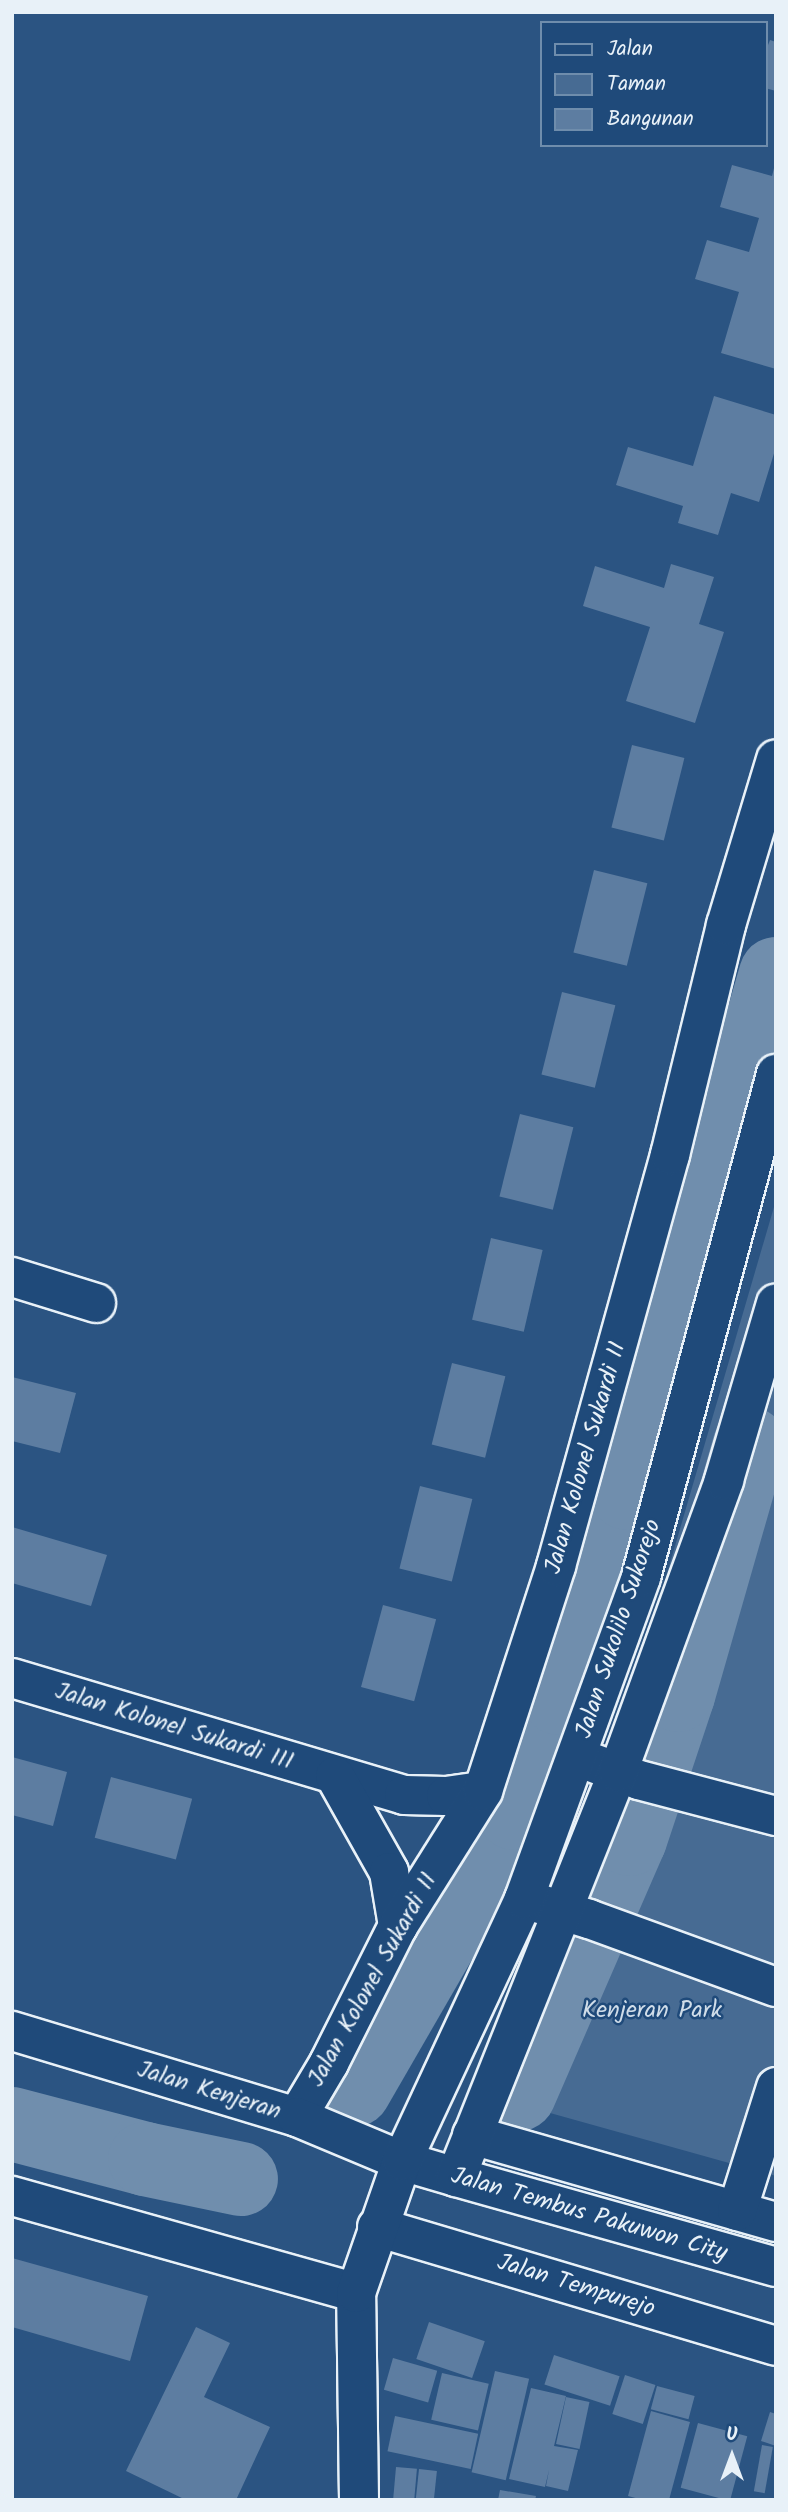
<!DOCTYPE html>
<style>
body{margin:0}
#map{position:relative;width:788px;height:2512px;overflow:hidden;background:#2b5482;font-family:Kalam,sans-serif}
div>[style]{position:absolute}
.green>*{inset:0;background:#476b93}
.river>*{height:74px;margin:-37px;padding:0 37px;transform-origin:37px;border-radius:37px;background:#708ead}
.building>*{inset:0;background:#5d7da1;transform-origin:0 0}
.roads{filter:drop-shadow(2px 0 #e8f1f8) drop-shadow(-2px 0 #e8f1f8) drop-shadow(0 2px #e8f1f8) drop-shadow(0 -2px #e8f1f8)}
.minor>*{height:38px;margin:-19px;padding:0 19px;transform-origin:19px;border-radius:19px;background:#1f4a7a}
.major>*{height:38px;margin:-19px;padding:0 19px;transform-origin:19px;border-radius:19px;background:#1f4a7a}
span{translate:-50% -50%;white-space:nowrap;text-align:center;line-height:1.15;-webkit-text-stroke:5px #1f4a7a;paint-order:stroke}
.street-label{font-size:24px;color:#e8f1f8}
.park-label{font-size:24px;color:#d0dde9}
.frame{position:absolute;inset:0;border:14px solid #e8f1f8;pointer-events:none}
.legend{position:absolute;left:540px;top:21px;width:228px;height:126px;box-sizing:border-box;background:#1f4a7a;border:2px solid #6f8dac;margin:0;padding:9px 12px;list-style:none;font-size:21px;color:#e8f1f8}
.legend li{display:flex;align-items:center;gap:14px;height:35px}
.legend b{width:35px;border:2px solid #6f8dac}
.north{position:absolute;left:697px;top:2421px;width:70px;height:70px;-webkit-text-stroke:5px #1f4a7a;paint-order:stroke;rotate:0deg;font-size:19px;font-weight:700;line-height:28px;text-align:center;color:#e8f1f8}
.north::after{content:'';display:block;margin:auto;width:24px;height:32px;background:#e8f1f8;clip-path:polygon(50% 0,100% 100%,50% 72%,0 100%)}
</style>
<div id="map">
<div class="green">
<i style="clip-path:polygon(776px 1200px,776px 2176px,486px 2095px,597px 1813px)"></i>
</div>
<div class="river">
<i style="left:354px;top:2090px;width:320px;rotate:-60deg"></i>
<i style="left:514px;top:1813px;width:123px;rotate:-68.6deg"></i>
<i style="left:559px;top:1698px;width:216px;rotate:-71.6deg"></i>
<i style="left:627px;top:1493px;width:540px;rotate:-73.98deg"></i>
<i style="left:519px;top:2094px;width:278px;rotate:-66.5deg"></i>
<i style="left:630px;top:1839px;width:152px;rotate:-71.6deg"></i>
<i style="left:678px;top:1695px;width:261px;rotate:-74deg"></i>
<i style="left:12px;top:2124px;width:138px;rotate:14.7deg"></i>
<i style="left:145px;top:2159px;width:98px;rotate:11.8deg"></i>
</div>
<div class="building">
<i style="clip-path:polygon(770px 40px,776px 42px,776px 91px,765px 88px,765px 53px)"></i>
<i style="clip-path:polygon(775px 164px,776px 164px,776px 369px,721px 353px,739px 292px,695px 279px,707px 240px,749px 252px,759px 218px,720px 207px,732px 165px,772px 176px)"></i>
<i style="clip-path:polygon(714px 396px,776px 415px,776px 447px,759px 502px,731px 493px,718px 535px,678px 523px,683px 506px,616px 485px,628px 447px,693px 466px)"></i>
<i style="clip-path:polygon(671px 564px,714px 577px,699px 624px,724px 632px,695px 723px,626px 701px,650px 627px,583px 606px,595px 566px,664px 588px)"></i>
<i style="left:632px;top:745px;width:54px;height:85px;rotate:14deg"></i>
<i style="left:594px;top:870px;width:55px;height:85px;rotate:14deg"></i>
<i style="left:562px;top:992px;width:55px;height:85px;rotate:14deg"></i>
<i style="left:520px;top:1114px;width:55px;height:85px;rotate:14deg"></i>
<i style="left:491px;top:1238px;width:53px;height:84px;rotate:13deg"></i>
<i style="left:452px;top:1363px;width:55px;height:84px;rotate:14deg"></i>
<i style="clip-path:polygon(12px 1377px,76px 1393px,60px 1453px,12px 1441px)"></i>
<i style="left:420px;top:1486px;width:54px;height:85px;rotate:14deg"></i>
<i style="clip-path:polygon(12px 1527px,107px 1555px,91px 1606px,12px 1583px)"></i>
<i style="left:383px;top:1605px;width:55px;height:85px;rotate:15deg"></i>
<i style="clip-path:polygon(12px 1757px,67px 1772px,53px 1826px,12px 1815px)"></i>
<i style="left:111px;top:1777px;width:84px;height:63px;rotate:15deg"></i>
<i style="clip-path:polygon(12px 2258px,148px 2296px,130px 2361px,12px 2327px)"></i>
<i style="left:429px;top:2322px;width:59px;height:39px;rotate:19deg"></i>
<i style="clip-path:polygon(196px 2327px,230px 2343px,204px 2397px,270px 2427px,236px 2500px,186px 2500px,126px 2471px)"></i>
<i style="left:554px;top:2355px;width:69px;height:31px;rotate:18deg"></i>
<i style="left:393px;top:2358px;width:46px;height:33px;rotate:16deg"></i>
<i style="left:495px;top:2371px;width:35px;height:104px;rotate:13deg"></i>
<i style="left:442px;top:2373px;width:48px;height:48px;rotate:13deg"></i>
<i style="left:625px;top:2375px;width:32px;height:41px;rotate:18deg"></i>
<i style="left:657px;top:2386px;width:39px;height:24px;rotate:15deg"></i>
<i style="clip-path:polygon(531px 2388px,566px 2396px,554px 2446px,578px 2450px,568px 2491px,546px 2486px,549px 2470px,545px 2487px,509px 2479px)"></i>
<i style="left:566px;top:2397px;width:24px;height:48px;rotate:12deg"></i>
<i style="clip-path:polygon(651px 2411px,690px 2422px,669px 2500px,643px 2500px,628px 2496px)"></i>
<i style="clip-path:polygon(770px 2412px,776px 2414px,776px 2446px,761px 2441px)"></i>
<i style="left:395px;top:2416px;width:85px;height:36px;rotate:12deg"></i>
<i style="left:698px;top:2423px;width:51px;height:67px;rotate:15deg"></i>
<i style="left:762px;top:2445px;width:11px;height:47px;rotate:10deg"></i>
<i style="left:396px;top:2467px;width:21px;height:33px;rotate:5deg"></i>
<i style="left:419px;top:2469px;width:18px;height:31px;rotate:6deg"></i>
<i style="clip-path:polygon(500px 2490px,536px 2496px,535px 2500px,498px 2500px)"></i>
</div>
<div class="roads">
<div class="minor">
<i style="left:12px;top:1277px;width:88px;rotate:17.2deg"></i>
<i style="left:12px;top:1678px;width:409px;rotate:16.6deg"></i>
<i style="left:404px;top:1795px;width:42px;rotate:1.4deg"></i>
<i style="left:446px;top:1796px;width:37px;rotate:-8deg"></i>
<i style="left:577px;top:1757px;width:66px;rotate:20.4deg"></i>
<i style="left:639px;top:1780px;width:142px;rotate:14.7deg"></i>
<i style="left:335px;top:1776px;width:110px;rotate:60.6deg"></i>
<i style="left:389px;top:1872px;width:55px;rotate:80.5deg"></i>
<i style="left:524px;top:1899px;width:68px;rotate:17.1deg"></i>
<i style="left:589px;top:1919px;width:199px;rotate:20deg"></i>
<i style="left:297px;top:2117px;width:63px;rotate:-59.3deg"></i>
<i style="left:329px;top:2063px;width:153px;rotate:-63.3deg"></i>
<i style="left:398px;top:1926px;width:160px;rotate:-57.8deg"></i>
<i style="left:483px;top:1791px;width:237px;rotate:-72deg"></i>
<i style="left:556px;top:1566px;width:427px;rotate:-74.5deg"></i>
<i style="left:670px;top:1155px;width:237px;rotate:-76.3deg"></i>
<i style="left:726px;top:925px;width:173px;rotate:-73.2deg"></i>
<i style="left:472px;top:2135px;width:316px;rotate:16deg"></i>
<i style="left:456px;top:2177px;width:332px;rotate:15.7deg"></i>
<i style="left:737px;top:2211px;width:130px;rotate:-72.5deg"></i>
<i style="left:377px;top:2227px;width:416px;rotate:16.6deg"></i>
</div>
<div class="major">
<i style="left:12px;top:2031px;width:298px;rotate:16.8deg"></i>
<i style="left:297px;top:2117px;width:114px;rotate:22.7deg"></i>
<i style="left:402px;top:2161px;width:56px;rotate:16.5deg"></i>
<i style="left:456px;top:2177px;width:436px;rotate:-68.2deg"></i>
<i style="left:618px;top:1772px;width:311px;rotate:-70deg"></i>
<i style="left:724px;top:1480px;width:184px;rotate:-73.6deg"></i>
<i style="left:12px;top:2196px;width:357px;rotate:15.7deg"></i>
<i style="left:359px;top:2500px;width:207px;rotate:-90.8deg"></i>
<i style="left:356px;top:2293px;width:140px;rotate:-70.8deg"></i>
<i style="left:402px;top:2161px;width:289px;rotate:-65deg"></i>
<i style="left:524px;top:1899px;width:343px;rotate:-70deg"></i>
<i style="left:641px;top:1577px;width:521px;rotate:-74.98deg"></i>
</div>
</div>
<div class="street-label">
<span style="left:586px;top:1458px;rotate:-74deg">Jalan Kolonel Sukardi II</span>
<span style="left:619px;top:1629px;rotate:-72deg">Jalan Sukolilo Sukorejo</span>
<span style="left:174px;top:1727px;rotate:17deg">Jalan Kolonel Sukardi III</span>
<span style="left:373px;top:1980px;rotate:-61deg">Jalan Kolonel Sukardi II</span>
<span style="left:209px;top:2091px;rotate:17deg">Jalan Kenjeran</span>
<span style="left:589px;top:2215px;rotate:16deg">Jalan Tembus Pakuwon City</span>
<span style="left:576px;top:2286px;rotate:17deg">Jalan Tempurejo</span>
</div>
<div class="park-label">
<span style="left:652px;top:2011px">Kenjeran Park</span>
</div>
<div class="frame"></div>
<ul class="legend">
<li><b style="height:9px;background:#1f4a7a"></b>Jalan</li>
<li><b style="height:19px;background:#476b93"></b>Taman</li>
<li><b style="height:19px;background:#5d7da1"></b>Bangunan</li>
</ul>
<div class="north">U</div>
</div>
